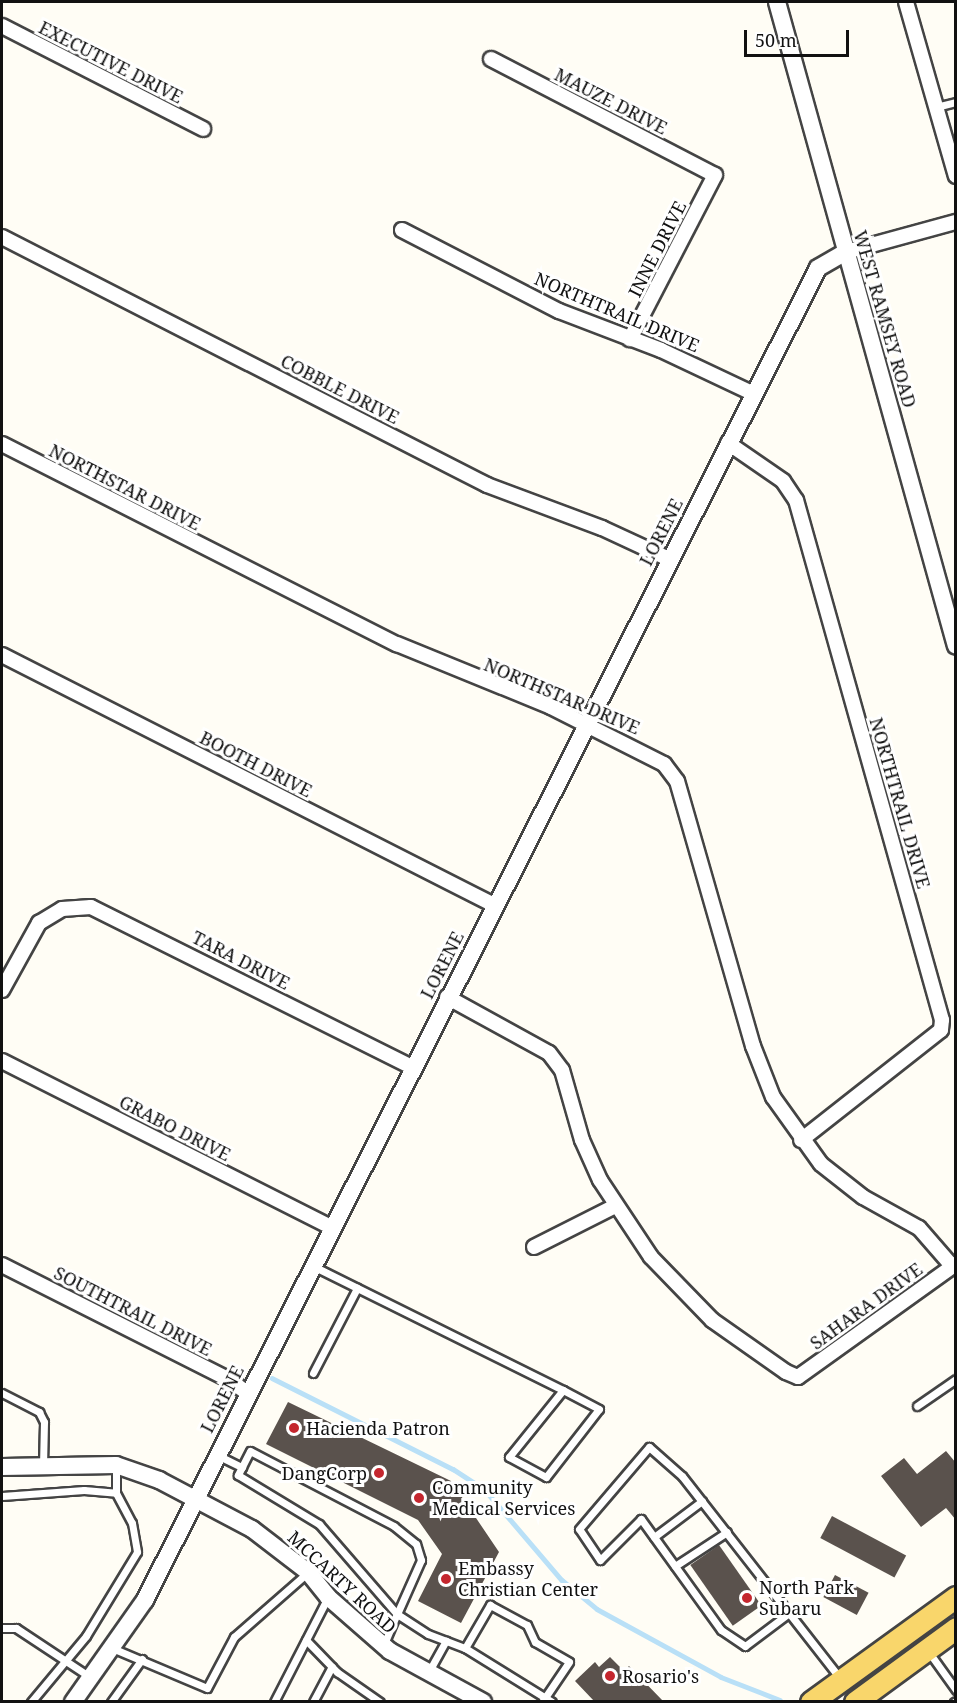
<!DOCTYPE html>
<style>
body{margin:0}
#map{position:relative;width:957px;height:1703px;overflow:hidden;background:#fffdf5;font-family:"Noto Serif",serif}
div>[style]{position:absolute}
.stream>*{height:4.5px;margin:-2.25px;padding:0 2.25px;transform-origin:2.25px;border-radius:2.25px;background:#b9e0f7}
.building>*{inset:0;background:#5a524d;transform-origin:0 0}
.roads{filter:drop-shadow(2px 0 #444) drop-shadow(-2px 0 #444) drop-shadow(0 2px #444) drop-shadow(0 -2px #444)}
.service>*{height:7px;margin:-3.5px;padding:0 3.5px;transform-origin:3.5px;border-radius:3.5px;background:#fff}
.minor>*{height:14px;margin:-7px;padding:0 7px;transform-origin:7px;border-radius:7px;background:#fff}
.tertiary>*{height:16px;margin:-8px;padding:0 8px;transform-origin:8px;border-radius:8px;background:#fff}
.primary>*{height:21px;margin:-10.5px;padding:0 10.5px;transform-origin:10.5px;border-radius:10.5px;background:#f9d66b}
.dots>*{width:16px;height:16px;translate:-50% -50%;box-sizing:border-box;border:3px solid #fff;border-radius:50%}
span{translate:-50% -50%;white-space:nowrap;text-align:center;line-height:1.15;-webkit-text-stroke:6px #fff;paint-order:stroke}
.street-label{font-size:18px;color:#111}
.poi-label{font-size:18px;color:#111}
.left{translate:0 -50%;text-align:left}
.right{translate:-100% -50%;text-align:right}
.frame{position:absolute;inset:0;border:3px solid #111;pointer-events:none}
.scale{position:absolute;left:744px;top:30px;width:105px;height:27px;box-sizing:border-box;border:3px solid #111;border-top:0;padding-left:8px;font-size:18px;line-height:21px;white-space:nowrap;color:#111;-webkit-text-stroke:4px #fff;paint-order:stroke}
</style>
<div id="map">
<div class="stream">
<i style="left:272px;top:1378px;width:203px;rotate:26.7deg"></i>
<i style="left:453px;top:1469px;width:38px;rotate:33deg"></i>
<i style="left:485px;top:1490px;width:118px;rotate:49.5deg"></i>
<i style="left:562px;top:1580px;width:45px;rotate:39.6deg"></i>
<i style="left:597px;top:1609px;width:141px;rotate:28.7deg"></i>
<i style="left:721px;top:1677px;width:63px;rotate:21.3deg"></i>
</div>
<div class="building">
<i style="clip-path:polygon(288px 1402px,451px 1481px,499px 1552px,461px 1623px,418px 1601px,442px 1554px,418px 1520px,266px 1444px)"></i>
<i style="clip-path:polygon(946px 1451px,956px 1463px,956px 1520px,946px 1508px,921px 1527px,881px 1476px,904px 1458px,917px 1474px)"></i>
<i style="left:832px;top:1516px;width:84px;height:25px;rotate:28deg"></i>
<i style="left:719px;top:1545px;width:74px;height:35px;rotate:55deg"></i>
<i style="left:835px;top:1575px;width:38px;height:25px;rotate:28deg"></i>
<i style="clip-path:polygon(610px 1657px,624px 1671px,629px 1666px,663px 1701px,594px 1701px,575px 1681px,595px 1662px,599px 1667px)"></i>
</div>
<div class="roads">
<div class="service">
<i style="left:936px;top:107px;width:21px;rotate:-14deg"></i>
<i style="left:315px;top:1267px;width:277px;rotate:26.4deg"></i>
<i style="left:563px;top:1390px;width:86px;rotate:128.9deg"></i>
<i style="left:509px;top:1457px;width:42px;rotate:28.4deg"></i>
<i style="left:546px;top:1477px;width:86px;rotate:-52.1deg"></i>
<i style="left:599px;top:1409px;width:41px;rotate:-152.2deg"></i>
<i style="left:313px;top:1373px;width:96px;rotate:-62.6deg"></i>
<i style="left:2px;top:1393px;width:42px;rotate:27.2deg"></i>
<i style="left:39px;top:1412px;width:11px;rotate:63deg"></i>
<i style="left:44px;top:1422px;width:43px;rotate:91.3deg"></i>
<i style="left:917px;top:1406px;width:47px;rotate:-34.7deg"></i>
<i style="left:217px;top:1455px;width:28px;rotate:26deg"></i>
<i style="left:116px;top:1465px;width:28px;rotate:90deg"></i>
<i style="left:2px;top:1496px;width:82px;rotate:-4.2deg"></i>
<i style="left:84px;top:1490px;width:32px;rotate:5deg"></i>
<i style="left:116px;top:1493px;width:34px;rotate:62deg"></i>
<i style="left:132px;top:1523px;width:29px;rotate:80deg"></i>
<i style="left:137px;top:1552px;width:98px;rotate:121.3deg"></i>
<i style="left:86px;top:1636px;width:86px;rotate:129.8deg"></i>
<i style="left:654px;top:1537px;width:60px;rotate:-36.9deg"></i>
<i style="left:675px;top:1566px;width:62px;rotate:-33.2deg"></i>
<i style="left:789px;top:1613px;width:55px;rotate:143.1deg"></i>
<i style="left:745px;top:1646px;width:29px;rotate:-146deg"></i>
<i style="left:721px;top:1630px;width:137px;rotate:-125.8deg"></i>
<i style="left:641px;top:1519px;width:58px;rotate:135deg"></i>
<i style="left:600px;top:1560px;width:37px;rotate:-124deg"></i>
<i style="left:579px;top:1529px;width:108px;rotate:-49.5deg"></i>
<i style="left:649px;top:1447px;width:44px;rotate:41.3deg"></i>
<i style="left:682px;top:1476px;width:256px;rotate:52deg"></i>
<i style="left:2px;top:1628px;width:14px"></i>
<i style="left:16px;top:1628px;width:89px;rotate:33.5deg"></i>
<i style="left:306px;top:1640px;width:45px;rotate:45.9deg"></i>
<i style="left:337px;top:1672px;width:52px;rotate:34.9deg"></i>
<i style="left:384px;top:1644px;width:33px;rotate:-67deg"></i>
<i style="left:397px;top:1614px;width:59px;rotate:-66deg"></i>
<i style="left:421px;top:1560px;width:17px;rotate:-107deg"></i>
<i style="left:416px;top:1544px;width:28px;rotate:-141deg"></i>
<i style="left:394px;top:1526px;width:162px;rotate:-152.5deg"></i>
<i style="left:250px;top:1451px;width:27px;rotate:117deg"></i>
<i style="left:238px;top:1475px;width:95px;rotate:31.2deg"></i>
<i style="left:319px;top:1524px;width:119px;rotate:49.1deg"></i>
<i style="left:397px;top:1614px;width:37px;rotate:33deg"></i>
<i style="left:428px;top:1634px;width:40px;rotate:21deg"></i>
<i style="left:465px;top:1648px;width:102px;rotate:31.8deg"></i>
<i style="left:112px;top:1648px;width:103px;rotate:22.8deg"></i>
<i style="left:207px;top:1688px;width:58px;rotate:-62.1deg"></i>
<i style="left:234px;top:1637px;width:97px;rotate:-41.2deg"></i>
<i style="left:465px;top:1648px;width:50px;rotate:-59.8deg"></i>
<i style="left:490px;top:1605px;width:42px;rotate:28.4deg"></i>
<i style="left:527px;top:1625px;width:19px;rotate:65deg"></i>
<i style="left:535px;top:1642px;width:39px;rotate:30deg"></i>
<i style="left:569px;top:1662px;width:48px;rotate:124deg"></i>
<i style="left:928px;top:1651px;width:48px;rotate:54.3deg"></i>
<i style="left:428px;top:1673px;width:37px;rotate:-61deg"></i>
<i style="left:111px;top:1702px;width:53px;rotate:-54.2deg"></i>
<i style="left:274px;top:1702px;width:116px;rotate:-62.8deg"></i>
<i style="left:313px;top:1702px;width:40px;rotate:-62deg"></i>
<i style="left:954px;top:1702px;width:2px;rotate:-27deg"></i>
</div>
<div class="minor">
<i style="left:906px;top:2px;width:181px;rotate:74deg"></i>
<i style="left:2px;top:26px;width:226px;rotate:27.1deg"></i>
<i style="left:491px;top:59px;width:252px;rotate:27.4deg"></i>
<i style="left:715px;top:175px;width:185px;rotate:117.4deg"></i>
<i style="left:402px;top:230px;width:177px;rotate:27.3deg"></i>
<i style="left:559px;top:311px;width:109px;rotate:20.9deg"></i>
<i style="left:661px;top:350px;width:103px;rotate:25.3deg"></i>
<i style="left:2px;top:237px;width:545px;rotate:27.08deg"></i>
<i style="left:487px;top:485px;width:123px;rotate:20.5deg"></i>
<i style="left:602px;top:528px;width:74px;rotate:24.8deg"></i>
<i style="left:846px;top:252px;width:114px;rotate:-15.3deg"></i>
<i style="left:728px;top:443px;width:67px;rotate:34.6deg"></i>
<i style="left:783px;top:481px;width:23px;rotate:56deg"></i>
<i style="left:796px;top:500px;width:540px;rotate:74.32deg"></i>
<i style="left:942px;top:1020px;width:10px;rotate:96deg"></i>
<i style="left:941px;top:1030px;width:178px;rotate:141.8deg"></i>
<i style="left:2px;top:444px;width:443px;rotate:26.9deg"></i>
<i style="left:397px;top:644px;width:166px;rotate:22.2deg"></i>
<i style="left:551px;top:707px;width:127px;rotate:26.8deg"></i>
<i style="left:664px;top:764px;width:21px;rotate:53deg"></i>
<i style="left:677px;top:781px;width:276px;rotate:74deg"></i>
<i style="left:753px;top:1046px;width:55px;rotate:68.6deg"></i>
<i style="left:773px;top:1097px;width:82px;rotate:54.4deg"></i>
<i style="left:821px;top:1164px;width:53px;rotate:38.2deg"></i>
<i style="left:863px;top:1197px;width:64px;rotate:29deg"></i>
<i style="left:919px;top:1228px;width:50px;rotate:49deg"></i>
<i style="left:2px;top:655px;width:552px;rotate:26.94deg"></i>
<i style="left:2px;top:990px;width:77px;rotate:-61.1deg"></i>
<i style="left:39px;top:923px;width:27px;rotate:-31deg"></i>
<i style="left:62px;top:909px;width:29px;rotate:-4deg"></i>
<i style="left:91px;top:907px;width:359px;rotate:26.5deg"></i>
<i style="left:447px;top:997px;width:116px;rotate:28.8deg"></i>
<i style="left:549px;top:1053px;width:21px;rotate:53deg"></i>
<i style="left:562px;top:1070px;width:73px;rotate:74.1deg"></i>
<i style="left:582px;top:1140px;width:44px;rotate:65.8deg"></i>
<i style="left:600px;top:1180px;width:92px;rotate:56.5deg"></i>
<i style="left:651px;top:1257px;width:88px;rotate:45.9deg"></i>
<i style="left:712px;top:1320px;width:90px;rotate:35.1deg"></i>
<i style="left:786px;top:1372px;width:13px;rotate:23deg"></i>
<i style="left:798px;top:1377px;width:194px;rotate:-35.6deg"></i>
<i style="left:2px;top:1061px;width:370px;rotate:26.8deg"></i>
<i style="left:534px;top:1247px;width:91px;rotate:-26.8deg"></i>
<i style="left:2px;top:1265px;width:253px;rotate:26.8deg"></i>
<i style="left:228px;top:1379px;width:24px;rotate:36deg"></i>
</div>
<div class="tertiary">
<i style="left:777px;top:2px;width:668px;rotate:74.47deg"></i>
<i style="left:2px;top:1467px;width:114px;rotate:-1deg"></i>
<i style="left:116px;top:1465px;width:46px;rotate:19.2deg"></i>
<i style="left:159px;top:1480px;width:105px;rotate:27.8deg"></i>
<i style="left:252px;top:1529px;width:71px;rotate:37.5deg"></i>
<i style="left:308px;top:1572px;width:32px;rotate:51deg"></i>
<i style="left:328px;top:1597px;width:82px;rotate:41.1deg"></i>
<i style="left:390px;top:1651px;width:106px;rotate:28.7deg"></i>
<i style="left:73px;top:1702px;width:125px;rotate:-54.8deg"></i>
<i style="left:145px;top:1600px;width:1492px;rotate:-63.19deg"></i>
<i style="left:818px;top:268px;width:32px;rotate:-30deg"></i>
</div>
<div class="primary">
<i style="left:811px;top:1702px;width:179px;rotate:-35.9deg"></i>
<i style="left:855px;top:1702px;width:125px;rotate:-36.2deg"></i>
</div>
</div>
<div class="dots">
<i style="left:294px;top:1428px;background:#c4262e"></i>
<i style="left:379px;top:1473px;background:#c4262e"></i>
<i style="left:419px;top:1498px;background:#c4262e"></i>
<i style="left:446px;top:1579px;background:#c4262e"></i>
<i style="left:747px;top:1598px;background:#c4262e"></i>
<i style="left:610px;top:1676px;background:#c4262e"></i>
</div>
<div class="street-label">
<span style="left:111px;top:62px;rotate:27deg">EXECUTIVE DRIVE</span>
<span style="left:611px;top:101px;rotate:27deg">MAUZE DRIVE</span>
<span style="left:657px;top:249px;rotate:-63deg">INNE DRIVE</span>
<span style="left:617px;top:312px;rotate:23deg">NORTHTRAIL DRIVE</span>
<span style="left:885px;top:319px;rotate:74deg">WEST RAMSEY ROAD</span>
<span style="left:340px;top:389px;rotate:27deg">COBBLE DRIVE</span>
<span style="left:125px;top:487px;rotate:27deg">NORTHSTAR DRIVE</span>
<span style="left:661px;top:532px;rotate:-63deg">LORENE</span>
<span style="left:562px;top:696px;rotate:23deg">NORTHSTAR DRIVE</span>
<span style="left:256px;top:764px;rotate:27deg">BOOTH DRIVE</span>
<span style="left:900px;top:803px;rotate:74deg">NORTHTRAIL DRIVE</span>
<span style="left:241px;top:960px;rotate:27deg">TARA DRIVE</span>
<span style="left:442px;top:965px;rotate:-63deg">LORENE</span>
<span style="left:175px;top:1128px;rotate:27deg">GRABO DRIVE</span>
<span style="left:866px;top:1306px;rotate:-36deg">SAHARA DRIVE</span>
<span style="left:133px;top:1311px;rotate:27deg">SOUTHTRAIL DRIVE</span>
<span style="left:222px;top:1399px;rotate:-63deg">LORENE</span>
<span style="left:342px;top:1582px;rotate:43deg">MCCARTY ROAD</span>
</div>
<div class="poi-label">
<span class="left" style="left:306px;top:1428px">Hacienda Patron</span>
<span class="right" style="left:367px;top:1473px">DangCorp</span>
<span class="left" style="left:432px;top:1498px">Community<br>Medical Services</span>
<span class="left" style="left:458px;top:1579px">Embassy<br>Christian Center</span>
<span class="left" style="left:759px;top:1598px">North Park<br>Subaru</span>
<span class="left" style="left:622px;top:1676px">Rosario's</span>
</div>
<div class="frame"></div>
<div class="scale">50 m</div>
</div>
